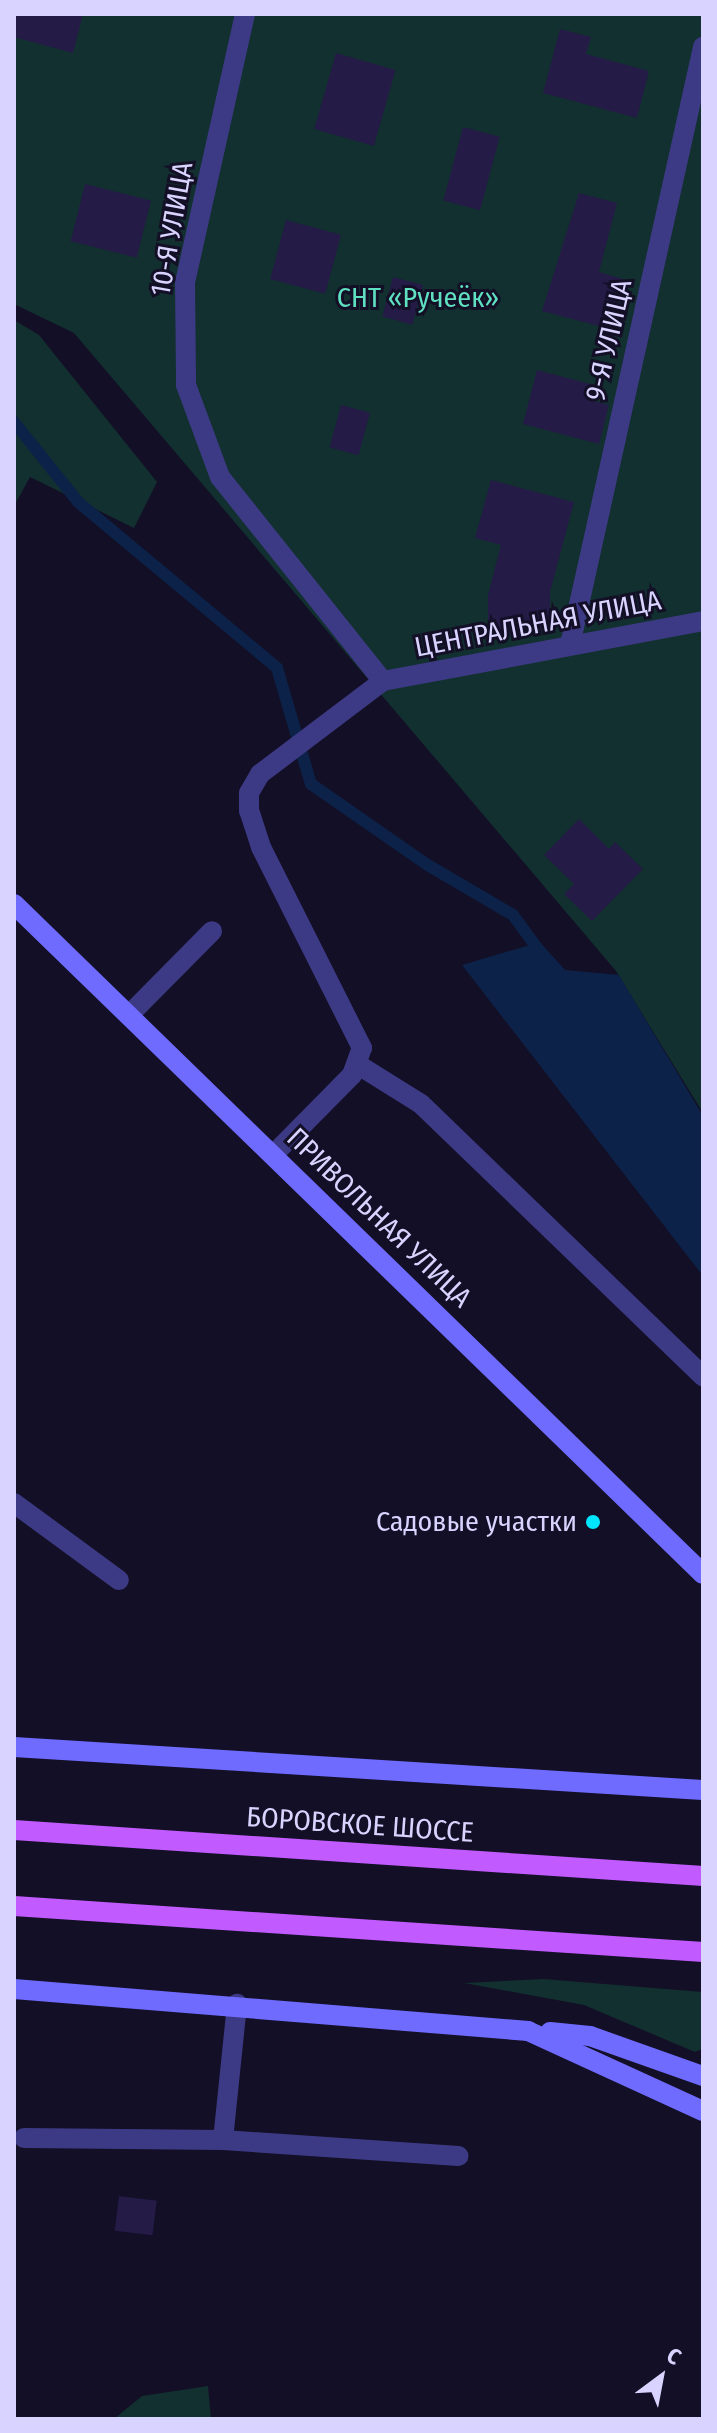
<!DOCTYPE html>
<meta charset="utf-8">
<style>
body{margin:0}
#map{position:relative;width:717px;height:2433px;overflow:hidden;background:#130f26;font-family:"Fira Sans Condensed",sans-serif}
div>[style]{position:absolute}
.green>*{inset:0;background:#12302f}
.water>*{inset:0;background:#0c2248}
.stream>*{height:12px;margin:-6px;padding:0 6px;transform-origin:6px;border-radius:6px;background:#0c2248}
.building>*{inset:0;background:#241b47;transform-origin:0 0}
.lane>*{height:20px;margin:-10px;padding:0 10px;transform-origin:10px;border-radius:10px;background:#3d3a85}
.secondary>*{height:20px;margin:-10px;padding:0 10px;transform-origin:10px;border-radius:10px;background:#6f6bff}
.primary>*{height:20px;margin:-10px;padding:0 10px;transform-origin:10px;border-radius:10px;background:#c25bff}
.dots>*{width:22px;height:22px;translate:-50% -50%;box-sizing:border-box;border:4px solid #130f26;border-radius:50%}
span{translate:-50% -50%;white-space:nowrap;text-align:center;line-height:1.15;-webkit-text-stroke:6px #130f26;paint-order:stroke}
.street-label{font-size:28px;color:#d9d4ff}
.park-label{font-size:28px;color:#5fe0c0}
.poi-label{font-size:28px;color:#d9d4ff}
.right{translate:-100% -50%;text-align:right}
.frame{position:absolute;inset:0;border:16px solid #d9d4ff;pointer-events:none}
.north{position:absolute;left:621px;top:2337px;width:80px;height:80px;-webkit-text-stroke:6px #130f26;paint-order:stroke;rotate:32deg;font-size:22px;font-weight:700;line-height:32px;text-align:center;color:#d9d4ff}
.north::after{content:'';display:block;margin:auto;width:28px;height:36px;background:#d9d4ff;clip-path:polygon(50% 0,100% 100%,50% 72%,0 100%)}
</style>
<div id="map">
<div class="green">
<i style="clip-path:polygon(14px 14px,703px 14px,703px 1113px,616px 971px,74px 333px,14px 304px)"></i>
<i style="clip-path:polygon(14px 320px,39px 335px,157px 482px,134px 528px,30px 477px,14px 506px)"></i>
<i style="clip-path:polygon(543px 1979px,703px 1992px,702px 2049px,695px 2052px,584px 2005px,464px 1983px)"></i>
<i style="clip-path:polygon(208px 2386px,211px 2419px,114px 2419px,142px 2396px)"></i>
</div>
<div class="water">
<i style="clip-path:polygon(540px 942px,565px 970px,619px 975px,703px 1116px,703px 1276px,462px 965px)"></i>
</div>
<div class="stream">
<i style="left:14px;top:422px;width:102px;rotate:51.3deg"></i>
<i style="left:78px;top:502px;width:259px;rotate:39.8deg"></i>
<i style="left:277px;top:668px;width:121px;rotate:73.7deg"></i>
<i style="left:311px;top:784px;width:140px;rotate:34.8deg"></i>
<i style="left:426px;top:864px;width:101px;rotate:30.4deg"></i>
<i style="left:513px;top:915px;width:51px;rotate:53.8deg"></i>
</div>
<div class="building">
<i style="clip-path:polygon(14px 14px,83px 14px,73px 53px,14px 37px)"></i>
<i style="clip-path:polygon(560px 29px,591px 37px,586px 54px,649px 71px,637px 118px,543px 93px)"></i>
<i style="left:336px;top:53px;width:62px;height:79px;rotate:16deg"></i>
<i style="left:463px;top:127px;width:38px;height:76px;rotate:15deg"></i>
<i style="left:85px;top:184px;width:68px;height:59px;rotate:14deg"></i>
<i style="clip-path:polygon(579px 193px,617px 203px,599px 272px,623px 279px,610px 329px,542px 311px)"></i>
<i style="left:286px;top:220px;width:57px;height:61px;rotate:15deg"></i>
<i style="left:393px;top:277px;width:31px;height:41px;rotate:15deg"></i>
<i style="clip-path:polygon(537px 370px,594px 385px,590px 400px,609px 405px,599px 444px,523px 424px)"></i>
<i style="left:341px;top:405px;width:30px;height:44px;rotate:15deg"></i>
<i style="clip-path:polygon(491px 480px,574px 502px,550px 592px,550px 629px,488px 630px,488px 595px,501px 545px,475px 538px)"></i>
<i style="clip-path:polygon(579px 819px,609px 849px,615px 842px,643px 869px,592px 921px,564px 894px,574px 884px,544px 855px)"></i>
<i style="left:119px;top:2196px;width:38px;height:35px;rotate:7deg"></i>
</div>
<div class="lane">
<i style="left:245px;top:14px;width:275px;rotate:102.6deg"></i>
<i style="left:185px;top:282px;width:103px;rotate:89.4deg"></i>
<i style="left:186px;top:385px;width:98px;rotate:69.7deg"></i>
<i style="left:220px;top:477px;width:261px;rotate:51.4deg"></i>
<i style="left:570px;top:645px;width:613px;rotate:-77.46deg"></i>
<i style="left:129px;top:1015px;width:118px;rotate:-45.3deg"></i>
<i style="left:357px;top:1064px;width:75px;rotate:32deg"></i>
<i style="left:421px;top:1104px;width:392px;rotate:44deg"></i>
<i style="left:274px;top:1154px;width:111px;rotate:-45.4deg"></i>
<i style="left:352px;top:1075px;width:29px;rotate:-70deg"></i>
<i style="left:362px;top:1048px;width:225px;rotate:-116.7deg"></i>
<i style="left:261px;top:847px;width:38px;rotate:-108deg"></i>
<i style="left:249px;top:811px;width:18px;rotate:-90deg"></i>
<i style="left:249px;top:793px;width:22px;rotate:-60deg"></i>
<i style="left:260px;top:774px;width:154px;rotate:-37.1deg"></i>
<i style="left:383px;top:681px;width:326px;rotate:-10.6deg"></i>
<i style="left:14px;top:1503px;width:130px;rotate:36.3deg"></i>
<i style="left:24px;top:2138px;width:199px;rotate:0.6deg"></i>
<i style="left:223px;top:2140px;width:236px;rotate:3.9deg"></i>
<i style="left:223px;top:2140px;width:137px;rotate:-84.1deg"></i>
</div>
<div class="secondary">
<i style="left:14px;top:904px;width:961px;rotate:44.2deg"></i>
<i style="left:14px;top:1747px;width:690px;rotate:3.57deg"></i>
<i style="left:14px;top:1989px;width:516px;rotate:4.67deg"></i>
<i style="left:528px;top:2031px;width:192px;rotate:24.6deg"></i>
<i style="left:550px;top:2032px;width:40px;rotate:5.7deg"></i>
<i style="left:590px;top:2036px;width:120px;rotate:19.5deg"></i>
</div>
<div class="primary">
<i style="left:14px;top:1830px;width:691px;rotate:3.82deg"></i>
<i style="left:14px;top:1906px;width:691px;rotate:3.82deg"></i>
</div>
<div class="dots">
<i style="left:593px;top:1522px;background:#00e5ff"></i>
</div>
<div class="street-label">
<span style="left:172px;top:229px;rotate:-80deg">10-Я УЛИЦА</span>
<span style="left:609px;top:340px;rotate:-77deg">9-Я УЛИЦА</span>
<span style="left:538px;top:624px;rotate:-11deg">ЦЕНТРАЛЬНАЯ УЛИЦА</span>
<span style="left:379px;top:1218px;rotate:44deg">ПРИВОЛЬНАЯ УЛИЦА</span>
<span style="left:360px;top:1825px;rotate:4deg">БОРОВСКОЕ ШОССЕ</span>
</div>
<div class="park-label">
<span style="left:418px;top:298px">СНТ «Ручеёк»</span>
</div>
<div class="poi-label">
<span class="right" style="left:577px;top:1522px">Садовые участки</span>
</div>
<div class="frame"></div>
<div class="north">С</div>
</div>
